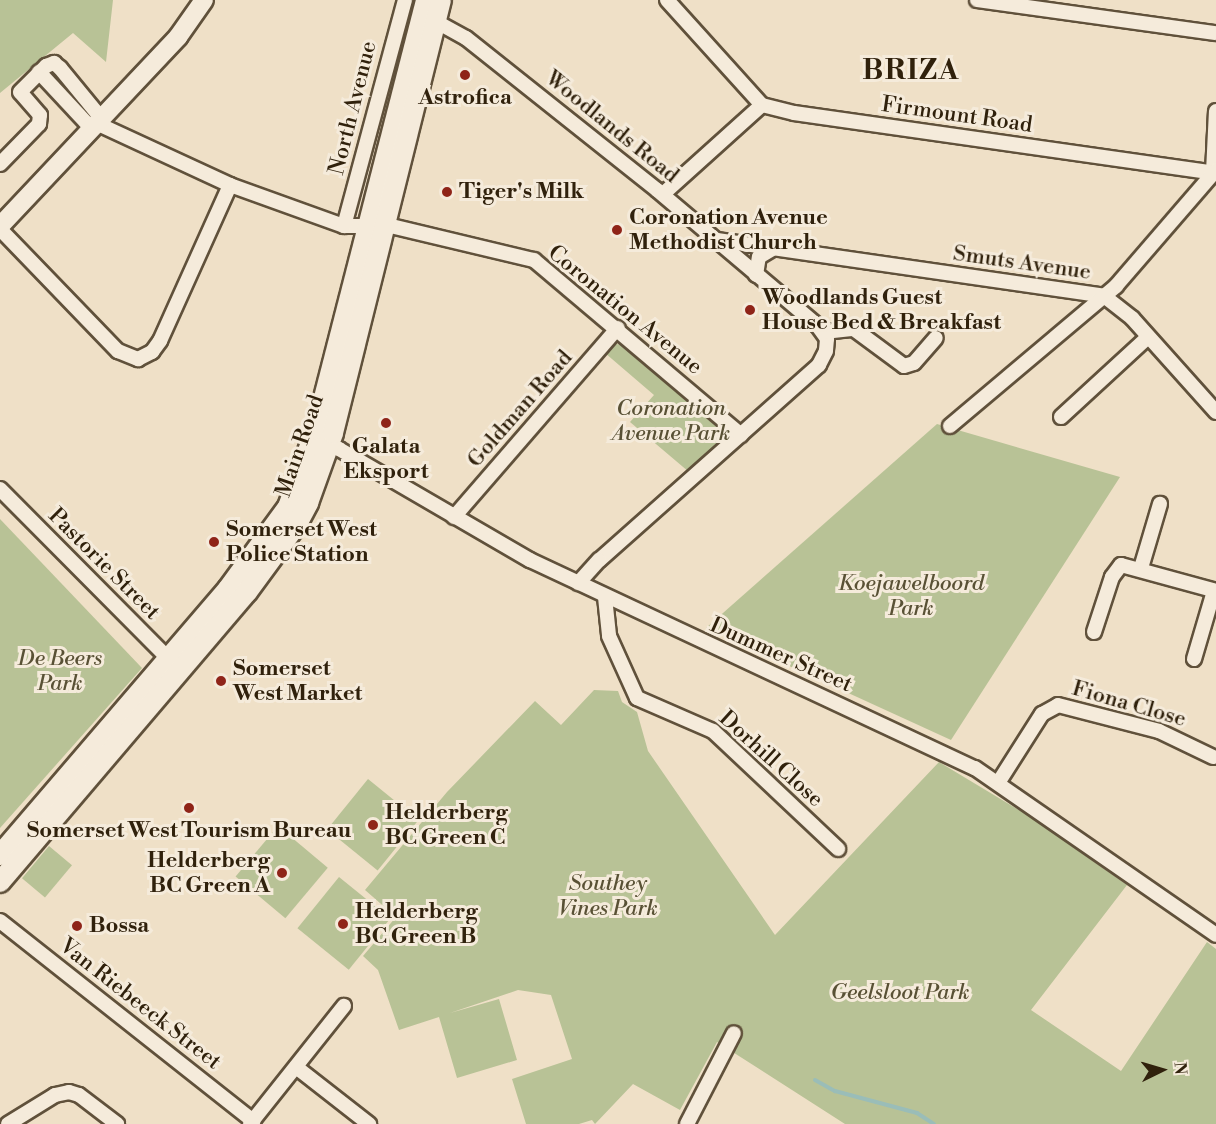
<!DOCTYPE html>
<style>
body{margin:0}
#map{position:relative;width:1216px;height:1124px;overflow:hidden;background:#efe0c7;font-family:"Libre Bodoni",serif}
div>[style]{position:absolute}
.green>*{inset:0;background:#b8c296;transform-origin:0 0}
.stream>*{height:4px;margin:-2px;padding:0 2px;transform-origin:2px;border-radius:2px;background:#9abdb8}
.roads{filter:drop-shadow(2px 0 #60513b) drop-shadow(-2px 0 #60513b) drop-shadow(0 2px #60513b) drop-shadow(0 -2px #60513b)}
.minor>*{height:14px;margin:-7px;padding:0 7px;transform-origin:7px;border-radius:7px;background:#f5ebdb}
.tertiary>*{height:18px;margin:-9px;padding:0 9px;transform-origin:9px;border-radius:9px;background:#f5ebdb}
.secondary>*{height:20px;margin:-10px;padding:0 10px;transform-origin:10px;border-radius:10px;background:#f5ebdb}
.dots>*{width:16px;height:16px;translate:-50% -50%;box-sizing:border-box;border:3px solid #f5ebdb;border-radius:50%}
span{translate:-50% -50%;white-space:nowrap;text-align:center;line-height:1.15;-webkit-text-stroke:6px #f5ebdb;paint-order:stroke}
.poi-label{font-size:22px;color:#30210c;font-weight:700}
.left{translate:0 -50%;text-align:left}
.right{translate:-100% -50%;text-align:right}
.street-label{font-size:22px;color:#30210c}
.park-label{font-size:22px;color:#595135;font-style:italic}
.district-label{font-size:28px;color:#30210c;font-weight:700;letter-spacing:1.5px}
.north{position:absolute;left:1132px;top:1040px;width:60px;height:60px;-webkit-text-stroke:4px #f5ebdb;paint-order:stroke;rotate:85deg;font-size:16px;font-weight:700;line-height:24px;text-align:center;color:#30210c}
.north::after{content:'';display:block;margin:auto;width:21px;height:27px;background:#30210c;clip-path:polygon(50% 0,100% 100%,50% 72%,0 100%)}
</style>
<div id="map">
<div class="green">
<i style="clip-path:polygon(0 0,113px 0,106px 62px,73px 33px,0 93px)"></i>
<i style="clip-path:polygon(615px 344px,627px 345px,720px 427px,721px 443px,689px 472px,630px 422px,654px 395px,605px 353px)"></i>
<i style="clip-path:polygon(937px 424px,1120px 477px,951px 740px,706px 628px)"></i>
<i style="clip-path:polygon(0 519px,142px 668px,0 828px)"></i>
<i style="clip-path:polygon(594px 690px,618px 691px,622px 702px,637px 712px,648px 751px,775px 935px,939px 762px,1029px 816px,1127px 885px,1031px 1010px,1121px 1071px,1207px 942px,1216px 949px,1216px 1124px,845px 1124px,717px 1042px,680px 1110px,633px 1084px,595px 1124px,592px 1120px,579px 1124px,526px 1124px,512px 1079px,572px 1059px,551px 995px,518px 990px,450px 1013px,499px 999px,517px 1060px,457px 1078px,439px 1017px,399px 1030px,378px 970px,363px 956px,396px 917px,365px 890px,447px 792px,535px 701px,561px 725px)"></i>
<i style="left:368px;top:779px;width:65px;height:65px;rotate:39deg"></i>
<i style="left:278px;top:826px;width:65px;height:66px;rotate:40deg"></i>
<i style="left:49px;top:846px;width:30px;height:42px;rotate:40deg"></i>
<i style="left:339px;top:877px;width:66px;height:66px;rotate:39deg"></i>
</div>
<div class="stream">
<i style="left:815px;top:1080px;width:23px;rotate:29deg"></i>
<i style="left:835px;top:1091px;width:85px;rotate:15deg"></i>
<i style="left:917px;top:1113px;width:20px;rotate:33deg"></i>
</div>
<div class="roads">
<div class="minor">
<i style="left:667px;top:0;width:142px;rotate:47.9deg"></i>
<i style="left:762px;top:105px;width:33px;rotate:14deg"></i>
<i style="left:794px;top:113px;width:426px;rotate:8.1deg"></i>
<i style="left:977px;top:0;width:241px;rotate:7.9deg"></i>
<i style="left:435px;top:21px;width:35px;rotate:29deg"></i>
<i style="left:466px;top:38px;width:244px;rotate:38.5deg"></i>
<i style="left:657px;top:190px;width:209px;rotate:40.2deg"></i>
<i style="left:817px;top:325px;width:17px;rotate:54deg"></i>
<i style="left:827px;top:339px;width:12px;rotate:95deg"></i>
<i style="left:826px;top:351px;width:16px;rotate:117deg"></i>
<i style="left:819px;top:365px;width:294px;rotate:138.4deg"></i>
<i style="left:599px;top:560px;width:31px;rotate:132deg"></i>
<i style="left:39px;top:72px;width:76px;rotate:47.1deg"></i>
<i style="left:96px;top:123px;width:148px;rotate:24.8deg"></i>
<i style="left:230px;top:185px;width:121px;rotate:19.8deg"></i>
<i style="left:344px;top:226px;width:47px"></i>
<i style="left:391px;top:226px;width:147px;rotate:13.4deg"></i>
<i style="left:534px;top:260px;width:271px;rotate:40.2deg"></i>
<i style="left:0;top:164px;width:56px;rotate:-45.7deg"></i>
<i style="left:39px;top:124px;width:9px;rotate:-84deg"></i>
<i style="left:40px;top:115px;width:30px;rotate:-131deg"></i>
<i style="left:20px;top:92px;width:37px;rotate:-45deg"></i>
<i style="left:46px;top:66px;width:9px;rotate:-21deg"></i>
<i style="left:54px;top:63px;width:8px;rotate:40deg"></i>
<i style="left:60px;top:68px;width:65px;rotate:50.6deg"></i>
<i style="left:1213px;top:172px;width:61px;rotate:-87.2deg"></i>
<i style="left:663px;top:194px;width:133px;rotate:-42deg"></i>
<i style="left:344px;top:226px;width:234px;rotate:-74.9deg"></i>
<i style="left:0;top:229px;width:170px;rotate:46deg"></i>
<i style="left:118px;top:351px;width:22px;rotate:22deg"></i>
<i style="left:138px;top:359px;width:16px;rotate:-27deg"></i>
<i style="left:152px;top:352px;width:14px;rotate:-54deg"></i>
<i style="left:160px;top:341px;width:171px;rotate:-65.8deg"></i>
<i style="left:717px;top:240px;width:391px;rotate:8.2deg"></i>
<i style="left:1104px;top:296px;width:36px;rotate:38deg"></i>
<i style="left:1132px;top:318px;width:126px;rotate:48.2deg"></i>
<i style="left:756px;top:275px;width:18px;rotate:-81deg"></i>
<i style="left:759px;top:257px;width:17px;rotate:-31deg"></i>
<i style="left:824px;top:332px;width:30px;rotate:-6deg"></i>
<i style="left:854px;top:329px;width:62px;rotate:36.5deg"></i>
<i style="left:904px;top:366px;width:10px;rotate:-17deg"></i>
<i style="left:914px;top:363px;width:33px;rotate:-49deg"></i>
<i style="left:1061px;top:417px;width:118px;rotate:-42.6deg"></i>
<i style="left:950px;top:426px;width:217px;rotate:-40.1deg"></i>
<i style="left:1116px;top:286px;width:153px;rotate:-49.2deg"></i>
<i style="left:321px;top:443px;width:19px;rotate:18deg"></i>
<i style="left:339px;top:449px;width:221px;rotate:30.2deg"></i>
<i style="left:530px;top:560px;width:491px;rotate:25.1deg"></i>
<i style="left:975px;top:768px;width:293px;rotate:34.7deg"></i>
<i style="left:0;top:489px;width:247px;rotate:45.2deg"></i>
<i style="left:454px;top:517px;width:250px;rotate:-49.1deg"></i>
<i style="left:1141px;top:568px;width:67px;rotate:-73.5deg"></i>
<i style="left:605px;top:597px;width:39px;rotate:84deg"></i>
<i style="left:609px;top:636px;width:68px;rotate:65.7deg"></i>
<i style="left:637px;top:698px;width:83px;rotate:23.5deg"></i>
<i style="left:713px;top:731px;width:172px;rotate:43.3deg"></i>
<i style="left:1094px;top:632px;width:58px;rotate:-71.9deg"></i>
<i style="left:1112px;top:577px;width:15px;rotate:-53deg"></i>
<i style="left:1121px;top:565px;width:98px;rotate:15.3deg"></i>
<i style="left:1194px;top:659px;width:71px;rotate:-73.6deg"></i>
<i style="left:998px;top:783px;width:82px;rotate:-57.5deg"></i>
<i style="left:1042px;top:714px;width:18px;rotate:-29deg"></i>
<i style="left:1058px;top:705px;width:104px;rotate:14.4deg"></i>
<i style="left:1159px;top:731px;width:60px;rotate:25.7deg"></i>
<i style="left:0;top:921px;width:323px;rotate:38.3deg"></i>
<i style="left:296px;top:1067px;width:93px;rotate:38deg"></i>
<i style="left:8px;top:1124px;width:55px;rotate:-31.7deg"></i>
<i style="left:55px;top:1095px;width:14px;rotate:-12deg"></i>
<i style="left:69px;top:1092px;width:10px;rotate:17deg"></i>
<i style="left:79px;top:1095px;width:48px;rotate:37.3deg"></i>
<i style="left:250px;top:1124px;width:151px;rotate:-51.5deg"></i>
<i style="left:687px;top:1124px;width:102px;rotate:-62.7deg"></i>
</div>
<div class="tertiary">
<i style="left:0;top:226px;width:260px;rotate:-46.7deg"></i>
<i style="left:178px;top:37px;width:45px;rotate:-54.9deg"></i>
</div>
<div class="secondary">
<i style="left:0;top:855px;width:350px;rotate:-49.4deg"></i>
<i style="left:228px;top:589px;width:102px;rotate:-53.8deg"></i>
<i style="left:288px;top:507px;width:83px;rotate:-70.3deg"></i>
<i style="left:316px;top:429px;width:443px;rotate:-75.6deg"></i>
<i style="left:0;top:882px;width:381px;rotate:-49.6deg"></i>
<i style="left:247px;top:592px;width:84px;rotate:-53.7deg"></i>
<i style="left:297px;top:524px;width:24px;rotate:-62deg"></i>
<i style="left:308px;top:503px;width:74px;rotate:-70.3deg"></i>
<i style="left:333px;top:433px;width:446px;rotate:-76deg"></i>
</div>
</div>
<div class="dots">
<i style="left:465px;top:75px;background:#8f2418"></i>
<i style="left:447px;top:192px;background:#8f2418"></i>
<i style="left:617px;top:230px;background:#8f2418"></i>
<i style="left:750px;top:310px;background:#8f2418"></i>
<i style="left:386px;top:423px;background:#8f2418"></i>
<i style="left:214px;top:542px;background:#8f2418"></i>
<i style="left:221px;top:681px;background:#8f2418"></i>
<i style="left:189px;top:808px;background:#8f2418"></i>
<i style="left:373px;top:825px;background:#8f2418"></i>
<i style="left:282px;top:873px;background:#8f2418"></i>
<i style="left:343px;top:924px;background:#8f2418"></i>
<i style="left:77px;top:926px;background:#8f2418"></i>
</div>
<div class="poi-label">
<span style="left:465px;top:98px">Astrofica</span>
<span class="left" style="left:459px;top:192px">Tiger's Milk</span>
<span class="left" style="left:629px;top:230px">Coronation Avenue<br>Methodist Church</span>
<span class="left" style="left:762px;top:310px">Woodlands Guest<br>House Bed &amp; Breakfast</span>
<span style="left:386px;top:459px">Galata<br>Eksport</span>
<span class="left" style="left:226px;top:542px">Somerset West<br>Police Station</span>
<span class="left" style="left:233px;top:681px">Somerset<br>West Market</span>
<span class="left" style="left:385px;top:825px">Helderberg<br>BC Green C</span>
<span style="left:189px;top:831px">Somerset West Tourism Bureau</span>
<span class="right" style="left:270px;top:873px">Helderberg<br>BC Green A</span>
<span class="left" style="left:355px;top:924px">Helderberg<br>BC Green B</span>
<span class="left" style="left:89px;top:926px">Bossa</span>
</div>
<div class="street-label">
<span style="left:353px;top:108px;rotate:-76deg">North Avenue</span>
<span style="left:957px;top:115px;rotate:8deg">Firmount Road</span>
<span style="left:612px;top:127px;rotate:39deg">Woodlands Road</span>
<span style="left:1022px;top:263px;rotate:8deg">Smuts Avenue</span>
<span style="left:625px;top:310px;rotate:39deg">Coronation Avenue</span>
<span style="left:520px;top:409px;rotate:-49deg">Goldman Road</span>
<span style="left:300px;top:446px;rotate:-71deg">Main Road</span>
<span style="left:104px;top:564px;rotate:45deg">Pastorie Street</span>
<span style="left:781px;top:655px;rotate:24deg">Dummer Street</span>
<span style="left:1129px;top:704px;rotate:16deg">Fiona Close</span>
<span style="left:771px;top:759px;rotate:42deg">Dorhill Close</span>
<span style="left:140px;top:1004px;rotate:38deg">Van Riebeeck Street</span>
</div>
<div class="park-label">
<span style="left:671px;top:421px">Coronation<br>Avenue Park</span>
<span style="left:911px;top:596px">Koejawelboord<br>Park</span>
<span style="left:60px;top:671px">De Beers<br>Park</span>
<span style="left:608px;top:896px">Southey<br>Vines Park</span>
<span style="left:900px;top:993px">Geelsloot Park</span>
</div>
<div class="district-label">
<span style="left:911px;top:71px">BRIZA</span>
</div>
<div class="north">N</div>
</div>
